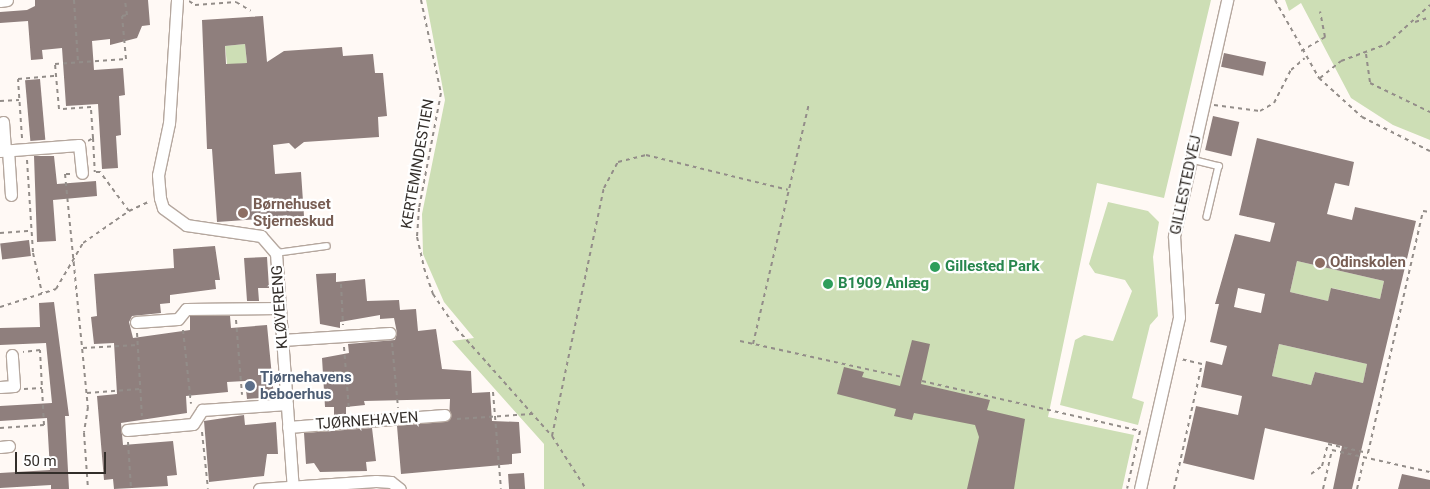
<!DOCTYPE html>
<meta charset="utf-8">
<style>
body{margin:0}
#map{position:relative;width:1430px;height:489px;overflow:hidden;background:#fff9f5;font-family:Roboto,sans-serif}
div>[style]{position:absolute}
.green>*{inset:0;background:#cddeb5;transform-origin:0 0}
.building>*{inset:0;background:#8f7f7d;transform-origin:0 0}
.path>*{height:2px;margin-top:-1px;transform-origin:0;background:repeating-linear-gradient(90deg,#938d89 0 4px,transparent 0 8px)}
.roads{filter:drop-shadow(1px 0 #b5a79e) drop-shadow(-1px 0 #b5a79e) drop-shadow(0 1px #b5a79e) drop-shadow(0 -1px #b5a79e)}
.lane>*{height:5.5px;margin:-2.75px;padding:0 2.75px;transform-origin:2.75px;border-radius:2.75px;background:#fff}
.street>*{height:11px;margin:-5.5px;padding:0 5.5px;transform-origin:5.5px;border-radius:5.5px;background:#fff}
.dots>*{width:14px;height:14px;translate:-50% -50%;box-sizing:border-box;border:2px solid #fff;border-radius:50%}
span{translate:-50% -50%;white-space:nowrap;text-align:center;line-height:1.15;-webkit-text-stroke:4.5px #fff;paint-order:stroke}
.street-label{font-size:15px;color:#332e2a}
.education-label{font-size:15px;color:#785e54;font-weight:700}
.left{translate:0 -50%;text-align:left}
.leisure-label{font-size:15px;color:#27864d;font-weight:700}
.service-label{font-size:15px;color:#4e5e75;font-weight:700}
.scale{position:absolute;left:15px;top:452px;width:91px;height:22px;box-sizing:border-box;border:2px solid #332e2a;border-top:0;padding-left:6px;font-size:15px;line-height:18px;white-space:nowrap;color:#332e2a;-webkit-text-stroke:4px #fff;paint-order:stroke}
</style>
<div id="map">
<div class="green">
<i style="clip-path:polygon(426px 0,1211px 0,1164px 198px,1097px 183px,1048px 417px,1134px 435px,1122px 489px,544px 489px,544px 444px,452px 341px,474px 338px,444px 302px,423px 254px,422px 214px,445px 100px)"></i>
<i style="clip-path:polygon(1285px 0,1430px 0,1430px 140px,1393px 125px,1351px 98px,1301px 3px,1289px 11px)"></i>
<i style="left:245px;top:44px;width:19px;height:20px;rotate:84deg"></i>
<i style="clip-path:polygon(1108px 202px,1148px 211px,1159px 222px,1153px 257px,1158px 316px,1150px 325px,1132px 398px,1144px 402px,1138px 425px,1060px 405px,1075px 340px,1084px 335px,1113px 341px,1132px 291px,1125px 280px,1095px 273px,1089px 264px)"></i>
<i style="clip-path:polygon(1297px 261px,1384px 281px,1380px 299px,1332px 288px,1328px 301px,1290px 292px)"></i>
<i style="clip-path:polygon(1279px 344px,1367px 364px,1363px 383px,1315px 372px,1311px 385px,1272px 376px)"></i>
</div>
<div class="building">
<i style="clip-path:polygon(35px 0,148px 0,150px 25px,142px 26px,137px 38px,110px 45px,110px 39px,92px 41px,94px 70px,123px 68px,125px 95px,119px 96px,121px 135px,116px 136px,118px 168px,102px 169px,98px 104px,66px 106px,62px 48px,42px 50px,43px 59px,31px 60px,28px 21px,0 23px,0 12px,27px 10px,35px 6px)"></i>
<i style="clip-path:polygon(evenodd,263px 16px,267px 62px,284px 51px,342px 47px,343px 56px,373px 54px,375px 73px,383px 73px,387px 116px,378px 117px,379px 137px,304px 142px,295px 149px,289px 143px,273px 145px,275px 174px,301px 172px,304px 216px,217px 222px,212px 149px,207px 149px,202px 20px,263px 16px,245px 44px,247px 63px,226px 64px,225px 46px,245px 44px)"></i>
<i style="left:1224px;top:53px;width:43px;height:14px;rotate:12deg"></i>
<i style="left:40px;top:79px;width:61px;height:15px;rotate:85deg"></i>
<i style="left:1213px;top:116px;width:27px;height:35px;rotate:13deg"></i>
<i style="clip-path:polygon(evenodd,1257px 138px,1354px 162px,1349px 186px,1335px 183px,1327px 214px,1352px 220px,1355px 207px,1416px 221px,1352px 489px,1333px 489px,1342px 446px,1265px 428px,1254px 480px,1183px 463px,1196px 406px,1238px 415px,1242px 396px,1201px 387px,1206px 361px,1222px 365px,1227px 346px,1210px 342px,1219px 304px,1215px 304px,1235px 234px,1270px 242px,1275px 223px,1239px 215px,1257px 138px,1297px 261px,1384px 281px,1380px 299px,1331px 288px,1328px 301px,1290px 292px,1297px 261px,1257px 138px,1238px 288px,1265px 294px,1261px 313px,1234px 307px,1238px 288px,1257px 138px,1279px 344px,1367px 364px,1363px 383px,1315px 372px,1311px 385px,1272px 376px,1279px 344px)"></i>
<i style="clip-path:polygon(34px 156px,54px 156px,57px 184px,96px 181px,97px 196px,53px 200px,56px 241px,37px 242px)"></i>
<i style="left:29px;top:240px;width:16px;height:29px;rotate:83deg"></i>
<i style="clip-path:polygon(215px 246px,220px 280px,215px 280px,216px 289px,170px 295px,170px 303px,160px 304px,161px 313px,132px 316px,129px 322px,133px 338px,190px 330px,190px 316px,230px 316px,231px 328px,267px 325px,274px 397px,247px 399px,245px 381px,227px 382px,228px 392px,186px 396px,187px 413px,121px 423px,123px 445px,173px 441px,177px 475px,167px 476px,168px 486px,114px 489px,113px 479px,104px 480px,97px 396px,117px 394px,114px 343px,94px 344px,91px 317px,97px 316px,94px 274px,174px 268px,173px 249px)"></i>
<i style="clip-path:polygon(267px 257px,269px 288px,258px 288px,259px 301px,247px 301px,244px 258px)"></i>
<i style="clip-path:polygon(336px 273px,336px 282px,365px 279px,367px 301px,399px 300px,400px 310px,416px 309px,418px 331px,436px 329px,442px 369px,471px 371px,472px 393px,490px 392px,492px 421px,519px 422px,521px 453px,512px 454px,512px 464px,401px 474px,397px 426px,449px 421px,450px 399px,364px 401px,365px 405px,346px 407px,346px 415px,334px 416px,334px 407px,325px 407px,322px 358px,349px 353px,348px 344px,395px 340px,397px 333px,394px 318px,380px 319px,380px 315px,340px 322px,340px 328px,320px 324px,316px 274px)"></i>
<i style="clip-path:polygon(54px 302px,69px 416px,65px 416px,69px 489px,51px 489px,51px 485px,0 488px,0 473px,50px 470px,47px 418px,0 421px,0 406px,52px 403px,46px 343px,0 345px,0 328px,40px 327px,39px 303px)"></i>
<i style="clip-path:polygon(912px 340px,930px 344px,921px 384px,990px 400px,987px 410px,1025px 419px,1014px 489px,967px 489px,979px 437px,975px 425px,914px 413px,912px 420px,894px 416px,896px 409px,837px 394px,844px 367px,864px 372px,862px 377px,900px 386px)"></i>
<i style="clip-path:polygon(244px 415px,245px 425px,276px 422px,278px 454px,267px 454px,264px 476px,209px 482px,204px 421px)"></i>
<i style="clip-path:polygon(372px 428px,376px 461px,366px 462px,367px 471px,320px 472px,314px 463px,306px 464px,304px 433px)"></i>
<i style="left:524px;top:473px;width:16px;height:16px;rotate:86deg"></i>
<i style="clip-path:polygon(1402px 474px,1430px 480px,1430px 489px,1398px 489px)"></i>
</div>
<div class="path">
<i style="left:74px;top:0;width:62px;rotate:86.3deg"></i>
<i style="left:421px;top:0;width:95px;rotate:77.9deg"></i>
<i style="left:441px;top:93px;width:117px;rotate:100.8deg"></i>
<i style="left:419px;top:208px;width:29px;rotate:94deg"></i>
<i style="left:417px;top:237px;width:32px;rotate:77deg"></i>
<i style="left:424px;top:268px;width:28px;rotate:71deg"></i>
<i style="left:433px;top:294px;width:41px;rotate:55.9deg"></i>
<i style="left:456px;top:328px;width:144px;rotate:48.4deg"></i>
<i style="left:552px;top:436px;width:63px;rotate:57.3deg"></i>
<i style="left:1275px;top:0;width:90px;rotate:60.6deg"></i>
<i style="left:1319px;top:78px;width:58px;rotate:42.2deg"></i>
<i style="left:1362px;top:117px;width:76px;rotate:26.6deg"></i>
<i style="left:189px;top:1px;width:7px;rotate:34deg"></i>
<i style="left:195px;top:5px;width:41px;rotate:-4.2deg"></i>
<i style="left:236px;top:2px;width:17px;rotate:31deg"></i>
<i style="left:1415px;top:22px;width:16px;rotate:-18deg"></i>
<i style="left:1301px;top:51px;width:28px;rotate:-30deg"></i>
<i style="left:1325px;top:37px;width:26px;rotate:-101deg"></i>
<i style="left:1366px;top:54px;width:29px;rotate:82deg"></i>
<i style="left:1370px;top:83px;width:67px;rotate:25.8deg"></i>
<i style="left:1320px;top:78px;width:27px;rotate:-39deg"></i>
<i style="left:1341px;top:61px;width:49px;rotate:-20.3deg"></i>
<i style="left:1387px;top:44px;width:58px;rotate:-42.2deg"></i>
<i style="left:0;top:101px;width:19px;rotate:-3deg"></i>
<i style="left:1214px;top:105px;width:46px;rotate:7.4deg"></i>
<i style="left:1260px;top:111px;width:16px;rotate:-30deg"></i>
<i style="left:1274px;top:103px;width:37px;rotate:-63deg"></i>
<i style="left:1291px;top:70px;width:18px;rotate:-41deg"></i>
<i style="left:22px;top:138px;width:59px;rotate:-93.9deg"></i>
<i style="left:18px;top:79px;width:38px;rotate:-5deg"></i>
<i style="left:93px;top:138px;width:34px;rotate:87deg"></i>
<i style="left:88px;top:141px;width:6px;rotate:-31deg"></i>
<i style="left:93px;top:138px;width:31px;rotate:-94deg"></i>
<i style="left:91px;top:107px;width:32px;rotate:176deg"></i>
<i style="left:59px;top:109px;width:45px;rotate:-95.1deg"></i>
<i style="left:55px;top:64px;width:71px;rotate:-4deg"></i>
<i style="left:126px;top:59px;width:43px;rotate:-95.3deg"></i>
<i style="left:122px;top:16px;width:5px;rotate:-11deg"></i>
<i style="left:127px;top:15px;width:15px;rotate:-98deg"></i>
<i style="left:27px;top:160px;width:93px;rotate:86.3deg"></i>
<i style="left:33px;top:253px;width:41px;rotate:77.3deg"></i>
<i style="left:70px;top:174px;width:5px;rotate:180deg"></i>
<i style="left:65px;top:174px;width:234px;rotate:84.4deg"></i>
<i style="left:88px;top:407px;width:26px;rotate:99deg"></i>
<i style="left:84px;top:433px;width:56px;rotate:85.9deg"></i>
<i style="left:129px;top:211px;width:23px;rotate:-25deg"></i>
<i style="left:0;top:233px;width:31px;rotate:-4deg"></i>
<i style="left:341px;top:284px;width:41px;rotate:87.2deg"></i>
<i style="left:0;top:307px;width:59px;rotate:-17.8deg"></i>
<i style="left:56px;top:289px;width:53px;rotate:-59.6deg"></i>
<i style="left:83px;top:243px;width:56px;rotate:-34.8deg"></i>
<i style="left:129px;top:211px;width:49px;rotate:-126.6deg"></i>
<i style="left:100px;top:172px;width:8px;rotate:180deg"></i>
<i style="left:236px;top:320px;width:75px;rotate:85.4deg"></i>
<i style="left:183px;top:330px;width:74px;rotate:83.8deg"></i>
<i style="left:137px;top:333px;width:83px;rotate:86.6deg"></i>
<i style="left:740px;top:341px;width:167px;rotate:12.5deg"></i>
<i style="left:392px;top:343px;width:65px;rotate:84.7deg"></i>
<i style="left:753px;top:344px;width:246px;rotate:-76.9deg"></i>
<i style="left:344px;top:347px;width:63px;rotate:85.5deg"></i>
<i style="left:83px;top:348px;width:55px;rotate:-3.1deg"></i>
<i style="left:922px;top:381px;width:224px;rotate:12.9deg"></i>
<i style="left:1140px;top:431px;width:59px;rotate:102.6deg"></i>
<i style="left:24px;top:389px;width:18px;rotate:-3deg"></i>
<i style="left:493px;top:392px;width:97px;rotate:85.3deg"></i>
<i style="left:87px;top:393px;width:53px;rotate:-4.3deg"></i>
<i style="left:457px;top:419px;width:75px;rotate:-3.8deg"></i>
<i style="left:0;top:428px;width:44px;rotate:-3.9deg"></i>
<i style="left:44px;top:425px;width:75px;rotate:-93.1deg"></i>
<i style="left:40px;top:350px;width:17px;rotate:173deg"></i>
<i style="left:202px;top:432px;width:57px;rotate:84deg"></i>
<i style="left:552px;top:436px;width:253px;rotate:-78.2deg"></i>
<i style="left:604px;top:188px;width:30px;rotate:-62deg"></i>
<i style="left:618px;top:162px;width:29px;rotate:-14deg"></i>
<i style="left:646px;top:155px;width:146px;rotate:13.8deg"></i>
<i style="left:128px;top:442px;width:47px;rotate:86.3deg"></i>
<i style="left:1311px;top:474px;width:14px;rotate:-36deg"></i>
<i style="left:1322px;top:466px;width:23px;rotate:-75deg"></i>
<i style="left:1328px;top:444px;width:41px;rotate:12.7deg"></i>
<i style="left:1368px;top:453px;width:248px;rotate:-77.2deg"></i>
<i style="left:1423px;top:211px;width:7px;rotate:8deg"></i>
<i style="left:1174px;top:489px;width:128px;rotate:-77.4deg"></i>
<i style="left:1202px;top:364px;width:22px;rotate:-167deg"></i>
<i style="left:1323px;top:489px;width:40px;rotate:-77deg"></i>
<i style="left:1332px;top:450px;width:100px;rotate:12.7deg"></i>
<i style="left:1357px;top:489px;width:32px;rotate:-77deg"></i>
</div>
<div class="roads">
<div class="lane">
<i style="left:1190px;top:159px;width:30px;rotate:14deg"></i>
<i style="left:1219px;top:166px;width:52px;rotate:103.2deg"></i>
<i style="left:276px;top:253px;width:51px;rotate:-7.8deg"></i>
</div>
<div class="street">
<i style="left:177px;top:0;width:123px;rotate:93.7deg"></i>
<i style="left:169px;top:123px;width:53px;rotate:101.9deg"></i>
<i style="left:158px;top:175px;width:23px;rotate:85deg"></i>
<i style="left:160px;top:198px;width:10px;rotate:73deg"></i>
<i style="left:163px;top:208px;width:29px;rotate:36deg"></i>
<i style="left:186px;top:225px;width:76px;rotate:8.3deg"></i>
<i style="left:261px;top:236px;width:23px;rotate:49deg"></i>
<i style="left:276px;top:253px;width:237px;rotate:85.9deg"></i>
<i style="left:0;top:1px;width:7px;rotate:-8deg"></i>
<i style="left:3px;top:122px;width:28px;rotate:86deg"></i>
<i style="left:8px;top:150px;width:45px;rotate:86.2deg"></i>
<i style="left:0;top:151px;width:79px;rotate:-4.3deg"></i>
<i style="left:79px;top:145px;width:28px;rotate:84deg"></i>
<i style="left:136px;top:322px;width:42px;rotate:-4.1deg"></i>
<i style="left:178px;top:319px;width:13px;rotate:-51deg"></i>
<i style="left:186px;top:309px;width:94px;rotate:-0.6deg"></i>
<i style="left:282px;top:340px;width:108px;rotate:-3.7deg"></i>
<i style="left:0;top:387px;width:14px;rotate:-4deg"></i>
<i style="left:14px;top:386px;width:31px;rotate:-94deg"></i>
<i style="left:288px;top:427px;width:157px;rotate:-4.4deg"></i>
<i style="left:127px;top:430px;width:66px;rotate:-5.2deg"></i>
<i style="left:193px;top:424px;width:17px;rotate:-57deg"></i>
<i style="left:202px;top:410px;width:85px;rotate:-4deg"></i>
<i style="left:0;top:447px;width:9px;rotate:-6deg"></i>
<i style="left:259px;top:489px;width:117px;rotate:-3.9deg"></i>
<i style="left:376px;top:481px;width:15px;rotate:4deg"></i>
<i style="left:391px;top:482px;width:11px;rotate:38deg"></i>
<i style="left:1140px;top:489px;width:176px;rotate:-77.2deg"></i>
<i style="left:1179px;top:317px;width:81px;rotate:-93.5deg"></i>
<i style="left:1174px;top:236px;width:242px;rotate:-77.3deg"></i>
</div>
</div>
<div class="dots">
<i style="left:243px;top:213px;background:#8d6e63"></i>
<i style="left:1320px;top:263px;background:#8d6e63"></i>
<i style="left:935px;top:267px;background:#2e9e5b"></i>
<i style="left:828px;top:284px;background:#2e9e5b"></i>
<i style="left:250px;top:386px;background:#5c6f8a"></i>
</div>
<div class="street-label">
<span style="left:418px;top:164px;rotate:-80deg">KERTEMINDESTIEN</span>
<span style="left:1186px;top:185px;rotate:-78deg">GILLESTEDVEJ</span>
<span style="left:280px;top:307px;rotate:-94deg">KLØVERENG</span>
<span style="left:367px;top:421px;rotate:-4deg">TJØRNEHAVEN</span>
</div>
<div class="education-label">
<span class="left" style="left:253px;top:213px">Børnehuset<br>Stjerneskud</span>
<span class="left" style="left:1330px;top:263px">Odinskolen</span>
</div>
<div class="leisure-label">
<span class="left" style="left:945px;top:267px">Gillested Park</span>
<span class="left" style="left:838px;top:284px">B1909 Anlæg</span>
</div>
<div class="service-label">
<span class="left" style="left:260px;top:386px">Tjørnehavens<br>beboerhus</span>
</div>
<div class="scale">50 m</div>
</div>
